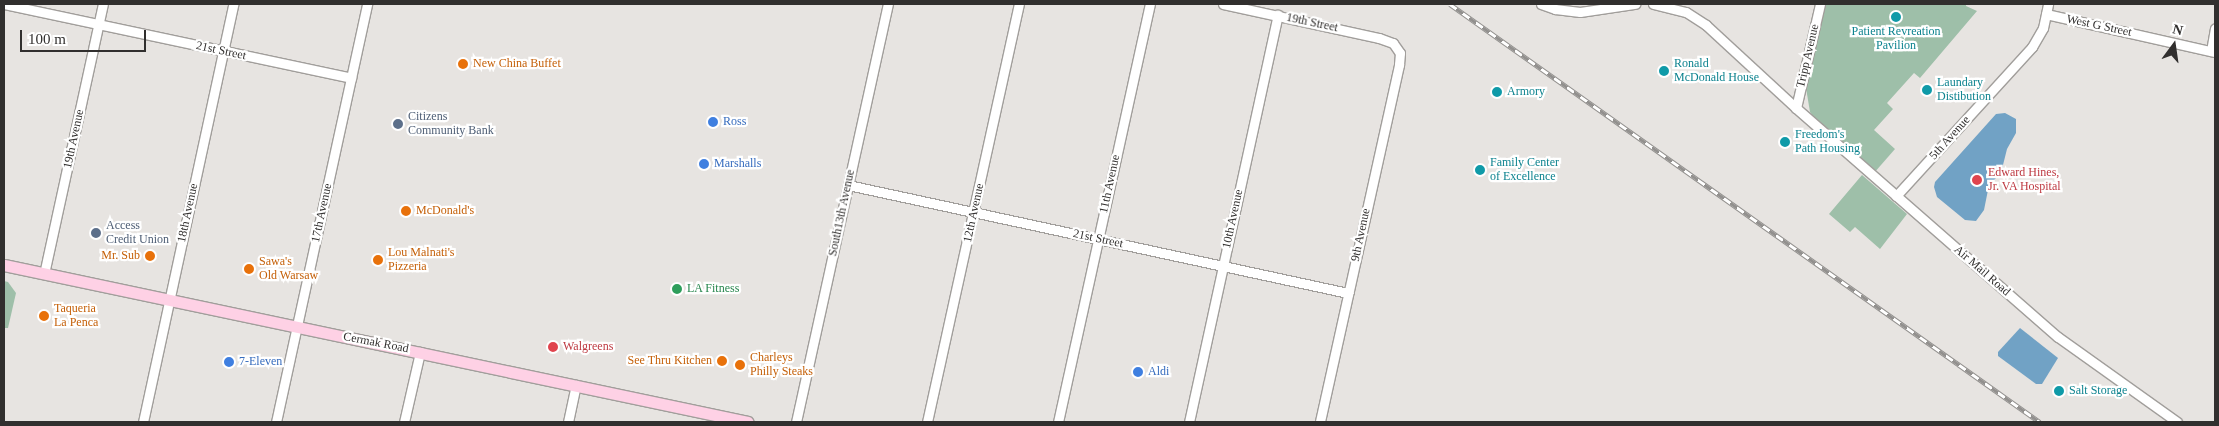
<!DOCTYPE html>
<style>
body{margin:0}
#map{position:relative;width:2219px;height:426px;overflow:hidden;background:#e7e4e1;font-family:Georgia,serif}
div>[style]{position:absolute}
.green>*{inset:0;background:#9ebfa9}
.water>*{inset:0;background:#71a2c5}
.roads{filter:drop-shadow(1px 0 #a19e9b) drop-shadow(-1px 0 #a19e9b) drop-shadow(0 1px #a19e9b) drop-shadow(0 -1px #a19e9b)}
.minor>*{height:9px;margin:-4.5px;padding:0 4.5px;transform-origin:4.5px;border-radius:4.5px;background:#fff}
.major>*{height:11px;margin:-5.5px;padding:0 5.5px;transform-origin:5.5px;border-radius:5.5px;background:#fed1e5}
.rail>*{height:4.5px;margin-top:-2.25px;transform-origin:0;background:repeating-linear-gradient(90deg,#fff 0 8px,#92908e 0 16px);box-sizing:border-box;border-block:1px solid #92908e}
.dots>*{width:14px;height:14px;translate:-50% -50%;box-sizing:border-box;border:2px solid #fff;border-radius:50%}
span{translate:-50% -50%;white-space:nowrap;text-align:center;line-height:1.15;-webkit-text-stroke:4.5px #fff;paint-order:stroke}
.street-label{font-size:12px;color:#312f2e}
.culture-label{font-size:12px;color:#0d838f}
.left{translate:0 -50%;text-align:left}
.food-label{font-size:12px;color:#c56008}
.right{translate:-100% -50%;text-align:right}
.service-label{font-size:12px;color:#4e5e75}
.shop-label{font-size:12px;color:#366cbe}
.health-label{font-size:12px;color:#be3a42}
.leisure-label{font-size:12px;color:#27864d}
.frame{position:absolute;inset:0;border:5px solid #312f2e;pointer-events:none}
.north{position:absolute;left:2149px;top:20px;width:50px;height:50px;-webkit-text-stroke:4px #fff;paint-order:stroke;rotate:14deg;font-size:14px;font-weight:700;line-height:20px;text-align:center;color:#312f2e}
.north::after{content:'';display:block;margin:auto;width:18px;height:22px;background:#312f2e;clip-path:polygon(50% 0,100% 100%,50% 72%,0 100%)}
.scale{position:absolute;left:20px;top:30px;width:126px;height:22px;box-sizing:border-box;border:2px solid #312f2e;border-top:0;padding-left:6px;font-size:15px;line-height:18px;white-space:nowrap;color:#312f2e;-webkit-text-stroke:4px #fff;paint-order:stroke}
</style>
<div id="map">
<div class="green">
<i style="clip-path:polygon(1824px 4px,1966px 4px,1966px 6px,1977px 11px,1920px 78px,1914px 73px,1887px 103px,1893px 109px,1874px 130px,1895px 149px,1874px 173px,1818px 123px,1810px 112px,1806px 88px)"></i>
<i style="clip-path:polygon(1862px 175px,1907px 214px,1880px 249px,1855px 227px,1850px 232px,1829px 214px)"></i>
<i style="clip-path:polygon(4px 281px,8px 282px,16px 293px,8px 328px,4px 328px)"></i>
</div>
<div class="water">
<i style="clip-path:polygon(2005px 113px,2016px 119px,2016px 133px,2007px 149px,2001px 173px,1989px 185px,1984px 210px,1976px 221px,1965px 220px,1937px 197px,1934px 187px,1935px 182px,1996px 114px)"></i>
<i style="clip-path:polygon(2020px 328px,2058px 358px,2042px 384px,2036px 384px,1998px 356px,1998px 352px)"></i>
</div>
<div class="roads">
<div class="minor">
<i style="left:4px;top:4px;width:355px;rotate:12deg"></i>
<i style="left:1223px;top:4px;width:160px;rotate:12.3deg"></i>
<i style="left:1379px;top:38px;width:15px;rotate:20deg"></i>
<i style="left:1393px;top:43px;width:12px;rotate:55deg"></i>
<i style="left:1400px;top:53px;width:12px;rotate:95deg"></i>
<i style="left:1399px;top:65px;width:366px;rotate:102.5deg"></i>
<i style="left:1541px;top:4px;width:15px;rotate:20deg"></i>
<i style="left:1555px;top:9px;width:25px;rotate:7deg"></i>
<i style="left:1580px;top:12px;width:56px;rotate:-8.3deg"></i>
<i style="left:1653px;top:4px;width:34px;rotate:14deg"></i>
<i style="left:1686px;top:12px;width:24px;rotate:33deg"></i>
<i style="left:1706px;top:25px;width:122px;rotate:42.7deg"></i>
<i style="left:1796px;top:108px;width:348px;rotate:41.2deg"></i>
<i style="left:2058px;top:337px;width:146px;rotate:35.5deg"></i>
<i style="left:2046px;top:14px;width:173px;rotate:12.7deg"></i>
<i style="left:2211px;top:51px;width:23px;rotate:-80deg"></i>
<i style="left:1796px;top:108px;width:107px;rotate:-77deg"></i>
<i style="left:848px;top:185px;width:512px;rotate:12.19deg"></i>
<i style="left:1896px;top:196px;width:202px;rotate:-47.6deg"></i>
<i style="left:2032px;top:47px;width:22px;rotate:-60deg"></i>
<i style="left:2043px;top:28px;width:25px;rotate:-78deg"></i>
<i style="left:44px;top:274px;width:276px;rotate:-77.7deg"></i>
<i style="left:143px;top:422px;width:428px;rotate:-77.8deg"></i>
<i style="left:276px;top:422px;width:428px;rotate:-77.7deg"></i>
<i style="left:404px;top:422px;width:72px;rotate:-77.1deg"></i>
<i style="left:568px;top:422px;width:38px;rotate:-78deg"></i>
<i style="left:796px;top:422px;width:428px;rotate:-77.6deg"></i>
<i style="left:927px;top:422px;width:428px;rotate:-77.6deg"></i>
<i style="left:1058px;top:422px;width:428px;rotate:-77.6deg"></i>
<i style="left:1189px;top:422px;width:417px;rotate:-77.7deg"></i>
</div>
<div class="major">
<i style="left:4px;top:265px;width:760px;rotate:11.92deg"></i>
</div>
</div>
<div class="rail">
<i style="left:1450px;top:4px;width:723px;rotate:35.32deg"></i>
</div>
<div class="dots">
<i style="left:1896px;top:17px;background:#0f9aa8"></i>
<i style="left:463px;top:64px;background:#e8710a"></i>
<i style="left:1664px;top:71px;background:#0f9aa8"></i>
<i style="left:1927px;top:90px;background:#0f9aa8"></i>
<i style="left:1497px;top:92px;background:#0f9aa8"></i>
<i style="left:713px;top:122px;background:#3f7fe0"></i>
<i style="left:398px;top:124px;background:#5c6f8a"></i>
<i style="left:1785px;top:142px;background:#0f9aa8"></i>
<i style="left:704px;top:164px;background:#3f7fe0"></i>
<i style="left:1480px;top:170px;background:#0f9aa8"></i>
<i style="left:1977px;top:180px;background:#e0444e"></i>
<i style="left:406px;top:211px;background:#e8710a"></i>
<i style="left:96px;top:233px;background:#5c6f8a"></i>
<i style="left:150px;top:256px;background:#e8710a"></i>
<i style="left:378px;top:260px;background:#e8710a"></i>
<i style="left:249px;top:269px;background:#e8710a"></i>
<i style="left:677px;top:289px;background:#2e9e5b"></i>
<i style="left:44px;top:316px;background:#e8710a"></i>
<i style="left:553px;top:347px;background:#e0444e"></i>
<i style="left:722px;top:361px;background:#e8710a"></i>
<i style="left:229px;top:362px;background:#3f7fe0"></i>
<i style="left:740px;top:365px;background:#e8710a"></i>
<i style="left:1138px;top:372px;background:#3f7fe0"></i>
<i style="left:2059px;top:391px;background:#0f9aa8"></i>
</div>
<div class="street-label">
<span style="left:1312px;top:23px;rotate:12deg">19th Street</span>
<span style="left:2099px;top:26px;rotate:12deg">West G Street</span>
<span style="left:221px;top:51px;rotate:12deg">21st Street</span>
<span style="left:1808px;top:56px;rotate:-77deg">Tripp Avenue</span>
<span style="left:1950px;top:138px;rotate:-48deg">5th Avenue</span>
<span style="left:74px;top:139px;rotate:-78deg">19th Avenue</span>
<span style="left:1110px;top:184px;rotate:-78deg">11th Avenue</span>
<span style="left:188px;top:213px;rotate:-78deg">18th Avenue</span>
<span style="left:322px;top:213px;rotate:-78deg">17th Avenue</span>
<span style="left:842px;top:213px;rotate:-78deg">South13th Avenue</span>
<span style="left:974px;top:213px;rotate:-78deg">12th Avenue</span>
<span style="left:1233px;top:219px;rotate:-78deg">10th Avenue</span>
<span style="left:1361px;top:235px;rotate:-78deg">9th Avenue</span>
<span style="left:1098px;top:239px;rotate:12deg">21st Street</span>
<span style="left:1982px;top:271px;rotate:41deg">Air Mail Road</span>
<span style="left:376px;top:343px;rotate:11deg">Cermak Road</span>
</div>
<div class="culture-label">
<span style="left:1896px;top:39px">Patient Revreation<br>Pavilion</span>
<span class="left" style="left:1674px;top:71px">Ronald<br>McDonald House</span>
<span class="left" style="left:1937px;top:90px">Laundary<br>Distibution</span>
<span class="left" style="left:1507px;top:92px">Armory</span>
<span class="left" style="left:1795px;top:142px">Freedom's<br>Path Housing</span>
<span class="left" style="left:1490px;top:170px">Family Center<br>of Excellence</span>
<span class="left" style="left:2069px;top:391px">Salt Storage</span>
</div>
<div class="food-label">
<span class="left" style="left:473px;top:64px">New China Buffet</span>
<span class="left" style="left:416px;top:211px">McDonald's</span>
<span class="left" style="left:388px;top:260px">Lou Malnati's<br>Pizzeria</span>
<span class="right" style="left:140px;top:256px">Mr. Sub</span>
<span class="left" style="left:259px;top:269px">Sawa's<br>Old Warsaw</span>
<span class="left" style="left:54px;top:316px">Taqueria<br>La Penca</span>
<span class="left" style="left:750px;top:365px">Charleys<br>Philly Steaks</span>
<span class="right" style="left:712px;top:361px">See Thru Kitchen</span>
</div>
<div class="service-label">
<span class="left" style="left:408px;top:124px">Citizens<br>Community Bank</span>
<span class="left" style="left:106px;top:233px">Access<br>Credit Union</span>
</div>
<div class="shop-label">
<span class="left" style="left:723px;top:122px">Ross</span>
<span class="left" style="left:714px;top:164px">Marshalls</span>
<span class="left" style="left:239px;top:362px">7-Eleven</span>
<span class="left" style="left:1148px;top:372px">Aldi</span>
</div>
<div class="health-label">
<span class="left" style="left:1988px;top:180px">Edward Hines,<br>Jr. VA Hospital</span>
<span class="left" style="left:563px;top:347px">Walgreens</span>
</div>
<div class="leisure-label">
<span class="left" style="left:687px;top:289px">LA Fitness</span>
</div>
<div class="frame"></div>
<div class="north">N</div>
<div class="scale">100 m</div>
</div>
